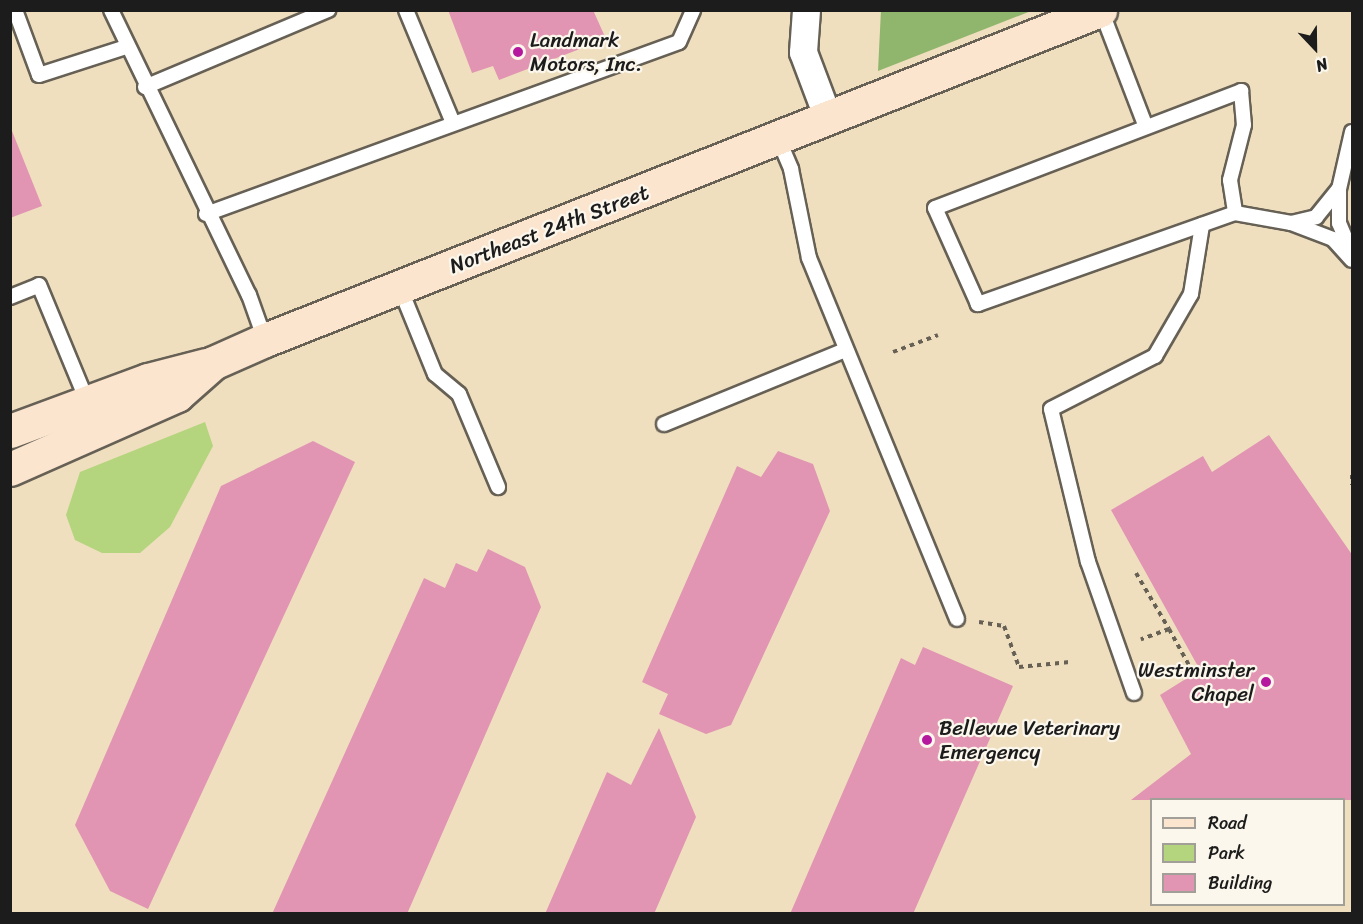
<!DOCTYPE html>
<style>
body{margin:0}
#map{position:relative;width:1363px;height:924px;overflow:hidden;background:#efdfbf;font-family:Sriracha,sans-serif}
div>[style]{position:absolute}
.green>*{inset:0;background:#b4d57d}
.forest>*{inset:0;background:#8fb66c}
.building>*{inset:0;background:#e195b2}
.path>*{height:4px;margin-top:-2px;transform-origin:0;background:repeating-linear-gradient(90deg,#666055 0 4.5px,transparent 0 9px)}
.roads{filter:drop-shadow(2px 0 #666055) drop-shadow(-2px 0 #666055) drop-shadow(0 2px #666055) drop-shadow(0 -2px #666055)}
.lane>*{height:14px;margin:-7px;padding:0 7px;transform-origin:7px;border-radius:7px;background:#fff}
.street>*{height:27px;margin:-13.5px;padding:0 13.5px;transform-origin:13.5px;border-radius:13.5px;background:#fff}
.secondary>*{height:33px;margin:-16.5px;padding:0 16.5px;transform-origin:16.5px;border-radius:16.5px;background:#fbe5cf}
.dots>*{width:16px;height:16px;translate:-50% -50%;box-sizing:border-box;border:3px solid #fbf7ec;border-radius:50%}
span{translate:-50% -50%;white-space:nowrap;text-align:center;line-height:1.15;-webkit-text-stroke:4.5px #fbf7ec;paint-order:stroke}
.poi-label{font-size:21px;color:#1c1c1c}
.left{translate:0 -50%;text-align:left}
.right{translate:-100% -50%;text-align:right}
.street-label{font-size:21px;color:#1c1c1c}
.frame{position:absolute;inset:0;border:12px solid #1c1c1c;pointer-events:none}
.legend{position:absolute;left:1150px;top:798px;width:195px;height:108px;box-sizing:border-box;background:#fbf7ec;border:2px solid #a29f99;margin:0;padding:8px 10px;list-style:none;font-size:18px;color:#1c1c1c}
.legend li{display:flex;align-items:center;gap:12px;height:30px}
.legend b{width:30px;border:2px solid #a29f99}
.north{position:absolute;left:1285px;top:18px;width:60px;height:60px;-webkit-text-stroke:4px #fbf7ec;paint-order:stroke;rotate:158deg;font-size:16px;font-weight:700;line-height:24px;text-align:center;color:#1c1c1c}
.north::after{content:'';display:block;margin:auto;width:21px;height:27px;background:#1c1c1c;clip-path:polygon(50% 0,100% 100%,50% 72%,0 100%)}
</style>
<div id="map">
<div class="green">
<i style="clip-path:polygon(205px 422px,213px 446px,170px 527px,140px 553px,102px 553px,75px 540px,66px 515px,80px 472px)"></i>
</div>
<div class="forest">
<i style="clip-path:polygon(881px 10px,1031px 10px,1031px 11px,878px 71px)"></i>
</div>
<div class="building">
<i style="clip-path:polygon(448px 10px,593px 10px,606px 39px,499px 80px,493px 66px,472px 73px)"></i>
<i style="clip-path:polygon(12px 131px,42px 206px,10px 218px,10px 132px)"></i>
<i style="clip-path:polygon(1269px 435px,1353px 556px,1353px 800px,1131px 800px,1191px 754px,1160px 695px,1200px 670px,1111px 510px,1203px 456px,1212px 472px)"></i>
<i style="clip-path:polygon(313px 441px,355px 462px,148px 909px,110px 891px,75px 825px,221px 486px)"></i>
<i style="clip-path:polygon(778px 451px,813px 464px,830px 511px,731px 725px,706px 734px,659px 714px,668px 694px,642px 682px,737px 466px,761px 477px)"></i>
<i style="clip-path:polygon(488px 549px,525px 567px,541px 607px,407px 914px,272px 914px,424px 578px,445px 588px,456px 563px,477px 572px)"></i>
<i style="clip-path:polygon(923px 647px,1013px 686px,913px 914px,790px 914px,901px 658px,915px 665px)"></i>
<i style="clip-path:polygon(659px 728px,696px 817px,654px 914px,545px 914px,607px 772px,631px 785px)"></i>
</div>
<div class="path">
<i style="left:893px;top:352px;width:48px;rotate:-20.7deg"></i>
<i style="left:1352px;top:475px;width:10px;rotate:90deg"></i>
<i style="left:1136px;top:573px;width:65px;rotate:59.5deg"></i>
<i style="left:1169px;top:629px;width:30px;rotate:160deg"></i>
<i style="left:979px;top:622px;width:25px;rotate:9deg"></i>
<i style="left:1004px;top:626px;width:44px;rotate:69.9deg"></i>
<i style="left:1019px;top:667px;width:51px;rotate:-5.6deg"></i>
<i style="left:1169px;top:629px;width:43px;rotate:61.1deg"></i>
</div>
<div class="roads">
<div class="lane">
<i style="left:15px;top:10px;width:69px;rotate:69.7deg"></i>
<i style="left:39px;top:75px;width:91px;rotate:-17.8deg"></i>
<i style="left:111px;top:10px;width:317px;rotate:64.2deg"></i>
<i style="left:249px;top:295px;width:48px;rotate:70.4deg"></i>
<i style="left:406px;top:10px;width:122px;rotate:67.4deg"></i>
<i style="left:1101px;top:10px;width:125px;rotate:69deg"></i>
<i style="left:145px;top:87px;width:199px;rotate:-22.8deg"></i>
<i style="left:1241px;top:91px;width:34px;rotate:85deg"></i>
<i style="left:1244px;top:125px;width:57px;rotate:104.3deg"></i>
<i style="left:1230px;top:180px;width:33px;rotate:81deg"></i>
<i style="left:1235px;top:213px;width:273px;rotate:160.5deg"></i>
<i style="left:978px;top:304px;width:105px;rotate:-114.1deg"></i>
<i style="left:935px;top:208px;width:328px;rotate:-20.9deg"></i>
<i style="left:1352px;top:132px;width:58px;rotate:102.8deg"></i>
<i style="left:1339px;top:189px;width:34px;rotate:90deg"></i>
<i style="left:1339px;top:223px;width:33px;rotate:67deg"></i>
<i style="left:778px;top:138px;width:34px;rotate:67deg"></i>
<i style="left:791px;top:169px;width:91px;rotate:78.6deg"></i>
<i style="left:809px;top:258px;width:390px;rotate:67.7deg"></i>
<i style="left:1235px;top:213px;width:57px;rotate:10.1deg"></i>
<i style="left:1291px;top:223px;width:45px;rotate:20.9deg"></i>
<i style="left:1333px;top:239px;width:28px;rotate:48deg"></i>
<i style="left:206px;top:214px;width:503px;rotate:-19.98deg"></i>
<i style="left:679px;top:42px;width:35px;rotate:-66deg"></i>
<i style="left:1291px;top:223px;width:26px;rotate:-13deg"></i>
<i style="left:1316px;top:217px;width:36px;rotate:-51deg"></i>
<i style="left:400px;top:288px;width:93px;rotate:67.9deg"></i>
<i style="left:435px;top:374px;width:31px;rotate:40deg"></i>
<i style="left:459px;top:394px;width:101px;rotate:67.2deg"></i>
<i style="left:10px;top:297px;width:31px;rotate:-22deg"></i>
<i style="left:39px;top:285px;width:126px;rotate:67.5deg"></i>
<i style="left:664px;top:424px;width:196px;rotate:-22.2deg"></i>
<i style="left:1134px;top:693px;width:139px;rotate:-109.3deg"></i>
<i style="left:1088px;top:562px;width:157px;rotate:-103.6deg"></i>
<i style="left:1051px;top:409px;width:117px;rotate:-27deg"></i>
<i style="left:1155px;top:356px;width:72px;rotate:-59.9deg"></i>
<i style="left:1191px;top:294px;width:70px;rotate:-80.9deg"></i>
</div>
<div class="street">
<i style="left:806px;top:10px;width:42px;rotate:94.1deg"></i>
<i style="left:803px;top:52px;width:71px;rotate:69.3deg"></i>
</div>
<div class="secondary">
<i style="left:10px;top:431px;width:147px;rotate:-20.3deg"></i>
<i style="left:148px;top:380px;width:60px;rotate:-14.5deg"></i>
<i style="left:10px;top:469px;width:183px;rotate:-23.9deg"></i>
<i style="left:177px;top:395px;width:48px;rotate:-41.6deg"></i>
<i style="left:213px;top:363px;width:57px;rotate:-23.9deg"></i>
<i style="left:265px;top:340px;width:898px;rotate:-21.56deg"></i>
</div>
</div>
<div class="dots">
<i style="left:518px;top:52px;background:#b5179e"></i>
<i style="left:1266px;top:682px;background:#b5179e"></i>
<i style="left:927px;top:740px;background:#b5179e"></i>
</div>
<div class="poi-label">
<span class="left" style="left:530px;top:52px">Landmark<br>Motors, Inc.</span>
<span class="right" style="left:1254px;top:682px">Westminster<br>Chapel</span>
<span class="left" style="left:939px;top:740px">Bellevue Veterinary<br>Emergency</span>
</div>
<div class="street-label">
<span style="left:549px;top:229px;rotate:-21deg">Northeast 24th Street</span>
</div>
<div class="frame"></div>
<ul class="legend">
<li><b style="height:8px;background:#fbe5cf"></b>Road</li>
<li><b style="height:16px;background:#b4d57d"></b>Park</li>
<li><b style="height:16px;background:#e195b2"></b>Building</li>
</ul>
<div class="north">N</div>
</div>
